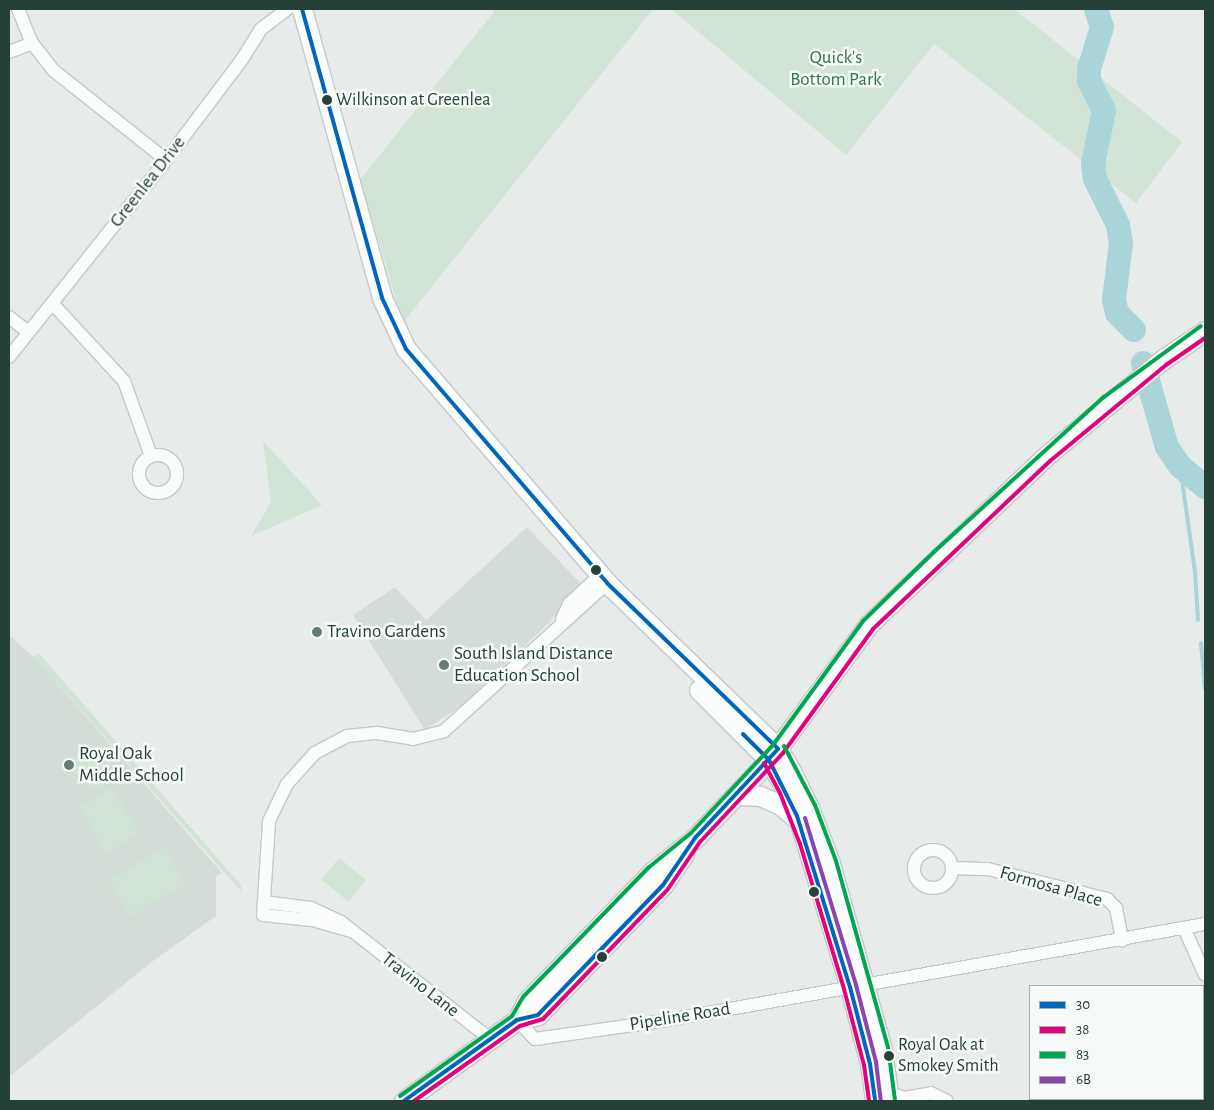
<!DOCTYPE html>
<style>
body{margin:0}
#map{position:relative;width:1214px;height:1110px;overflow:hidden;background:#e7ecea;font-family:"Alegreya Sans",sans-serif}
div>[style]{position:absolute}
.built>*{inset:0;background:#d5ddd9}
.green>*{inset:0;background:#d1e4d6;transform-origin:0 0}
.stream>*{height:4px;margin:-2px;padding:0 2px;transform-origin:2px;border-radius:2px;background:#a9d5d8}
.river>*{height:24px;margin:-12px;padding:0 12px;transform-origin:12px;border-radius:12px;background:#a9d5d8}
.roads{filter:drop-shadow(1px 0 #c4c9c7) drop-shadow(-1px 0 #c4c9c7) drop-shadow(0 1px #c4c9c7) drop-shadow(0 -1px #c4c9c7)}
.street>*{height:12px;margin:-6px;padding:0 6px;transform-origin:6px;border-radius:6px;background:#fbfcfc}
.street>.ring{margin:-6px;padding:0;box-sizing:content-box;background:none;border:12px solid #fbfcfc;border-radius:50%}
.secondary>*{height:19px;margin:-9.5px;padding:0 9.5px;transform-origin:9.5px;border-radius:9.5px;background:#fbfcfc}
.bus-1>*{height:4px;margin:-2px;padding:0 2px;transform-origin:2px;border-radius:2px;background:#0065bd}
.bus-2>*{height:4px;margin:-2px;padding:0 2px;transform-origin:2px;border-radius:2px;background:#e5007d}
.bus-3>*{height:4px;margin:-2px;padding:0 2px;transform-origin:2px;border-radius:2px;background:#00a651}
.bus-4>*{height:4px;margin:-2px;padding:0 2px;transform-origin:2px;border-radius:2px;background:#8e44ad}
.dots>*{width:14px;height:14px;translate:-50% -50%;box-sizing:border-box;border:2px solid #f6faf8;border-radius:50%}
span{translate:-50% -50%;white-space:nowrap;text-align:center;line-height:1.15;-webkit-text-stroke:5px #f6faf8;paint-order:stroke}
.bus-label{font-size:18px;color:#244037}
.left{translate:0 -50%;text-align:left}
.park-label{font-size:19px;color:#2f7646}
.street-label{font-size:19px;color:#244037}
.poi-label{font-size:19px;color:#244037}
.frame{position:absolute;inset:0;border:10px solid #244037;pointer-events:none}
.legend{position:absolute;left:1029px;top:985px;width:175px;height:115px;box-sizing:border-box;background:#f6faf8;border:1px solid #a2b0ab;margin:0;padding:6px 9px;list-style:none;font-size:15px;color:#244037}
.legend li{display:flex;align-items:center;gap:10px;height:25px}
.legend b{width:25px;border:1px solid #a2b0ab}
</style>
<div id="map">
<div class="built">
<i style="clip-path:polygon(527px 527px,582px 585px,547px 625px,461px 706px,425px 730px,353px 615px,395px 587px,426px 620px)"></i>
<i style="clip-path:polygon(9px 635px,34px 657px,222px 873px,216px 877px,216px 916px,153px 961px,9px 1077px)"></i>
</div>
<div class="green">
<i style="clip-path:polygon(496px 9px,653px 9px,403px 323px,360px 180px)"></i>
<i style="clip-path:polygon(671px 9px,1014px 9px,1182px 142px,1136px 203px,934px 44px,846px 155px)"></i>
<i style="clip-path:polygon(263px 441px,322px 505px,251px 536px,271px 502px)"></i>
<i style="clip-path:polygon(39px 653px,241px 885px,241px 891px,34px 657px)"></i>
<i style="clip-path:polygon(79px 748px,111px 756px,102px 789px,83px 785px,86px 776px,72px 772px)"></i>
<i style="left:112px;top:787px;width:54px;height:38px;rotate:60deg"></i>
<i style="left:164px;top:847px;width:42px;height:64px;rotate:59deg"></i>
<i style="left:339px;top:858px;width:35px;height:28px;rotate:39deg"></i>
</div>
<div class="stream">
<i style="left:1180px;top:466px;width:106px;rotate:81.9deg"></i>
<i style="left:1195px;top:571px;width:49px;rotate:86.5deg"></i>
<i style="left:1201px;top:643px;width:46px;rotate:85deg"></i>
</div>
<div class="river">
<i style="left:1096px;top:9px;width:19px;rotate:72deg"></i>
<i style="left:1102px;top:27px;width:44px;rotate:107.2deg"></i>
<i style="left:1089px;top:69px;width:12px;rotate:90deg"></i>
<i style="left:1089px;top:81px;width:33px;rotate:63deg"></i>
<i style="left:1104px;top:110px;width:55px;rotate:101.5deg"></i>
<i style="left:1093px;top:164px;width:15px;rotate:82deg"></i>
<i style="left:1095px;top:179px;width:51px;rotate:63.4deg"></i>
<i style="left:1118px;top:225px;width:18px;rotate:81deg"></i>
<i style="left:1121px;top:243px;width:57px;rotate:97deg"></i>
<i style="left:1114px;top:300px;width:13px;rotate:77deg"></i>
<i style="left:1117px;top:313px;width:24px;rotate:45deg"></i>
<i style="left:1143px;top:363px;width:87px;rotate:74.1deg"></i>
<i style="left:1167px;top:447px;width:23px;rotate:56deg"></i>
<i style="left:1180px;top:466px;width:33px;rotate:40deg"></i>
</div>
<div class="roads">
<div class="street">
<i style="left:18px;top:9px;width:37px;rotate:68deg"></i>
<i style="left:32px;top:43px;width:34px;rotate:52deg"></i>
<i style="left:53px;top:70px;width:144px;rotate:38.5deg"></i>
<i style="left:9px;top:52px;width:25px;rotate:-21deg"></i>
<i style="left:52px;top:303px;width:106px;rotate:47.3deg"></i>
<i style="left:124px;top:381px;width:80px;rotate:70.2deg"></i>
<i style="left:9px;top:317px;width:24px;rotate:38deg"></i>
<i style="left:9px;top:357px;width:252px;rotate:-51.4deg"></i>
<i style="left:166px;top:160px;width:124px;rotate:-52.9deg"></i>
<i style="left:241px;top:61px;width:38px;rotate:-58deg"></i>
<i style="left:261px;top:29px;width:34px;rotate:-37deg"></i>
<i class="ring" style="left:139px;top:455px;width:26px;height:26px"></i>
<i style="left:562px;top:619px;width:17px;rotate:-65deg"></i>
<i style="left:569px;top:604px;width:42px;rotate:-43.1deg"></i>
<i class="ring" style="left:914px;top:850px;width:26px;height:26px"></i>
<i style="left:953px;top:868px;width:35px;rotate:2deg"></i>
<i style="left:988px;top:869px;width:123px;rotate:14.1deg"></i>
<i style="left:1107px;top:899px;width:13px;rotate:45deg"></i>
<i style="left:1116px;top:908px;width:33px;rotate:79deg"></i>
<i style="left:264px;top:902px;width:47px;rotate:7.3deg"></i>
<i style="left:311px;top:908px;width:33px;rotate:25deg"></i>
<i style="left:341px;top:922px;width:189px;rotate:38.1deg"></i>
<i style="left:1184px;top:928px;width:51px;rotate:65.9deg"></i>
<i style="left:351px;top:931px;width:41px;rotate:-164.2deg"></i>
<i style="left:312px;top:920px;width:49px;rotate:-174.2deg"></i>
<i style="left:263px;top:915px;width:94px;rotate:-86.3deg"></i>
<i style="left:269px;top:821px;width:41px;rotate:-64.1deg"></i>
<i style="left:287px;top:784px;width:42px;rotate:-47.9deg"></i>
<i style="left:315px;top:753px;width:36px;rotate:-28deg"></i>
<i style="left:347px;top:736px;width:30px;rotate:-6deg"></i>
<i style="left:377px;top:733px;width:36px;rotate:9deg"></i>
<i style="left:413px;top:739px;width:32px;rotate:-14deg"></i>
<i style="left:444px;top:731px;width:220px;rotate:-42.2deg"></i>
<i style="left:517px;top:1020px;width:26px;rotate:47deg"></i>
<i style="left:535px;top:1039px;width:134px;rotate:-8.1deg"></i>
<i style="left:668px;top:1020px;width:546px;rotate:-10.14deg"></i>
<i style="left:889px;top:1093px;width:16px;rotate:18deg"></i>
<i style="left:904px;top:1098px;width:27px;rotate:-10deg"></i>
<i style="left:931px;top:1093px;width:18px;rotate:27deg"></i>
<i style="left:1203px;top:1094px;width:12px;rotate:-81deg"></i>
</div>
<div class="secondary">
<i style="left:302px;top:9px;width:300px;rotate:74.5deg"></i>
<i style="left:382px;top:298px;width:56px;rotate:64.8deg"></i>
<i style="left:406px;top:349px;width:308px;rotate:49.3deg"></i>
<i style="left:607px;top:583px;width:238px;rotate:44.1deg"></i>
<i style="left:778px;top:749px;width:26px;rotate:59deg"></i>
<i style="left:791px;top:771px;width:41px;rotate:64.1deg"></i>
<i style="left:809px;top:808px;width:59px;rotate:69.1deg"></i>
<i style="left:830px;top:863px;width:193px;rotate:74.4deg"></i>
<i style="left:882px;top:1049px;width:52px;rotate:82.3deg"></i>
<i style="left:699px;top:690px;width:99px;rotate:45deg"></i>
<i style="left:769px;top:760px;width:34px;rotate:60deg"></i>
<i style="left:786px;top:790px;width:33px;rotate:67deg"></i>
<i style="left:799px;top:820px;width:175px;rotate:73deg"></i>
<i style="left:850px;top:987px;width:80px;rotate:75.4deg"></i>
<i style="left:870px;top:1064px;width:37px;rotate:82deg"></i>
<i style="left:736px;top:795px;width:24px;rotate:2deg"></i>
<i style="left:760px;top:796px;width:21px;rotate:23deg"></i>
<i style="left:779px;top:804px;width:25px;rotate:40deg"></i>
<i style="left:517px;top:1020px;width:21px;rotate:-62deg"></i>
<i style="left:527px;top:1001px;width:180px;rotate:-45.9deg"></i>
<i style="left:652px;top:872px;width:55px;rotate:-38.3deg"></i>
<i style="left:695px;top:838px;width:108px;rotate:-46.5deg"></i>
<i style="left:769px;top:760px;width:167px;rotate:-53.7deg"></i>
<i style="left:868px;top:625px;width:245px;rotate:-43.5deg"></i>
<i style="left:1046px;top:456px;width:151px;rotate:-39.6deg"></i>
<i style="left:1162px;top:360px;width:52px;rotate:-34deg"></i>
<i style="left:404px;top:1101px;width:139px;rotate:-35.6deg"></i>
<i style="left:517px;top:1020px;width:22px;rotate:-13deg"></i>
<i style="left:538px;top:1015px;width:180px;rotate:-46.1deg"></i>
<i style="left:663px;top:885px;width:37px;rotate:-56deg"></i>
</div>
</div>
<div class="bus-1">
<i style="left:302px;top:9px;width:300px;rotate:74.5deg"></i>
<i style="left:382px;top:298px;width:56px;rotate:64.8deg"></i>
<i style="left:406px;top:349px;width:308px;rotate:49.3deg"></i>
<i style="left:607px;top:583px;width:238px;rotate:44.1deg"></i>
<i style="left:778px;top:749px;width:122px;rotate:133deg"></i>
<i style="left:695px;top:838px;width:57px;rotate:124.2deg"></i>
<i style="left:663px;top:885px;width:180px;rotate:133.9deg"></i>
<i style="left:538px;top:1015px;width:22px;rotate:167deg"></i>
<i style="left:517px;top:1020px;width:139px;rotate:144.4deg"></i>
<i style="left:743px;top:734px;width:37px;rotate:45deg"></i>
<i style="left:769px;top:760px;width:63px;rotate:63.4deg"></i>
<i style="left:797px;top:816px;width:179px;rotate:72.8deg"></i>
<i style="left:850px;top:987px;width:80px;rotate:75.4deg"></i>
<i style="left:870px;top:1064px;width:37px;rotate:82deg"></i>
</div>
<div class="bus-2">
<i style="left:764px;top:763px;width:34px;rotate:62deg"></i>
<i style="left:780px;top:793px;width:55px;rotate:68.6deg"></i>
<i style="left:800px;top:844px;width:152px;rotate:73.1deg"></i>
<i style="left:844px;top:989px;width:79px;rotate:75.3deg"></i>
<i style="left:864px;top:1065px;width:36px;rotate:82deg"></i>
<i style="left:414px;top:1101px;width:130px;rotate:-35.3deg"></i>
<i style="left:520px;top:1026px;width:24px;rotate:-17deg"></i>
<i style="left:543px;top:1019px;width:180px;rotate:-46.1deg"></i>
<i style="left:668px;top:889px;width:57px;rotate:-55.8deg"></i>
<i style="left:700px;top:842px;width:122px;rotate:-47deg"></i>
<i style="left:783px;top:753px;width:153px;rotate:-54deg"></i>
<i style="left:873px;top:629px;width:244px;rotate:-43.5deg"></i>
<i style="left:1050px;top:461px;width:151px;rotate:-39.6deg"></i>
<i style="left:1166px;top:365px;width:47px;rotate:-34.7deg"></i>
</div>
<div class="bus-3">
<i style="left:784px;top:746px;width:67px;rotate:62.3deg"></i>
<i style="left:815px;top:805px;width:60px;rotate:69.4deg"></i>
<i style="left:836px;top:861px;width:193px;rotate:74.4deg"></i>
<i style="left:888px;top:1047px;width:53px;rotate:82.5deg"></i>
<i style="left:400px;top:1096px;width:138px;rotate:-35.5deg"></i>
<i style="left:512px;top:1016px;width:22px;rotate:-60deg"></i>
<i style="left:523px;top:997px;width:180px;rotate:-45.9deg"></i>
<i style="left:648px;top:868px;width:55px;rotate:-39.1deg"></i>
<i style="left:691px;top:833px;width:120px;rotate:-47deg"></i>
<i style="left:773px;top:745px;width:153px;rotate:-54deg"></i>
<i style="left:863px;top:621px;width:99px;rotate:-44.2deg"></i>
<i style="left:934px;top:552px;width:230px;rotate:-42.4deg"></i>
<i style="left:1104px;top:397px;width:120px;rotate:-36.2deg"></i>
</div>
<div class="bus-4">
<i style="left:805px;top:818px;width:175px;rotate:73deg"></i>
<i style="left:856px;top:985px;width:80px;rotate:75.4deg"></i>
<i style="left:876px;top:1062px;width:38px;rotate:83deg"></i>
</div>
<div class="dots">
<i style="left:327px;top:100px;background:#244037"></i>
<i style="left:596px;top:570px;background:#244037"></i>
<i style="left:317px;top:632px;background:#687c76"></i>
<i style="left:444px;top:665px;background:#687c76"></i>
<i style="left:69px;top:765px;background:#687c76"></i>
<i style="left:814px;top:892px;background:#244037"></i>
<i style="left:602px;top:957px;background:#244037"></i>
<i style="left:889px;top:1056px;background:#244037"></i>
</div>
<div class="bus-label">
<span class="left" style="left:336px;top:100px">Wilkinson at Greenlea</span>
<span class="left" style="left:898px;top:1056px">Royal Oak at<br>Smokey Smith</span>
</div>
<div class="park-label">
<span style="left:836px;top:69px">Quick's<br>Bottom Park</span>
</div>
<div class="street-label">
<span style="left:148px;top:182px;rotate:-52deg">Greenlea Drive</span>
<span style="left:1051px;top:887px;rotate:16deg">Formosa Place</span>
<span style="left:420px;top:985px;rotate:38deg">Travino Lane</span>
<span style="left:680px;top:1017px;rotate:-9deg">Pipeline Road</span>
</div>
<div class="poi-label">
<span class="left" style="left:327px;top:632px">Travino Gardens</span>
<span class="left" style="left:454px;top:665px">South Island Distance<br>Education School</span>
<span class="left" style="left:79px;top:765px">Royal Oak<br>Middle School</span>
</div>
<div class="frame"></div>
<ul class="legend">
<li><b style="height:6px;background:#0065bd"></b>30</li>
<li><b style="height:6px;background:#e5007d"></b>38</li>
<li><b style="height:6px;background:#00a651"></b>83</li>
<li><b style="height:6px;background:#8e44ad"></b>6B</li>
</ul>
</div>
